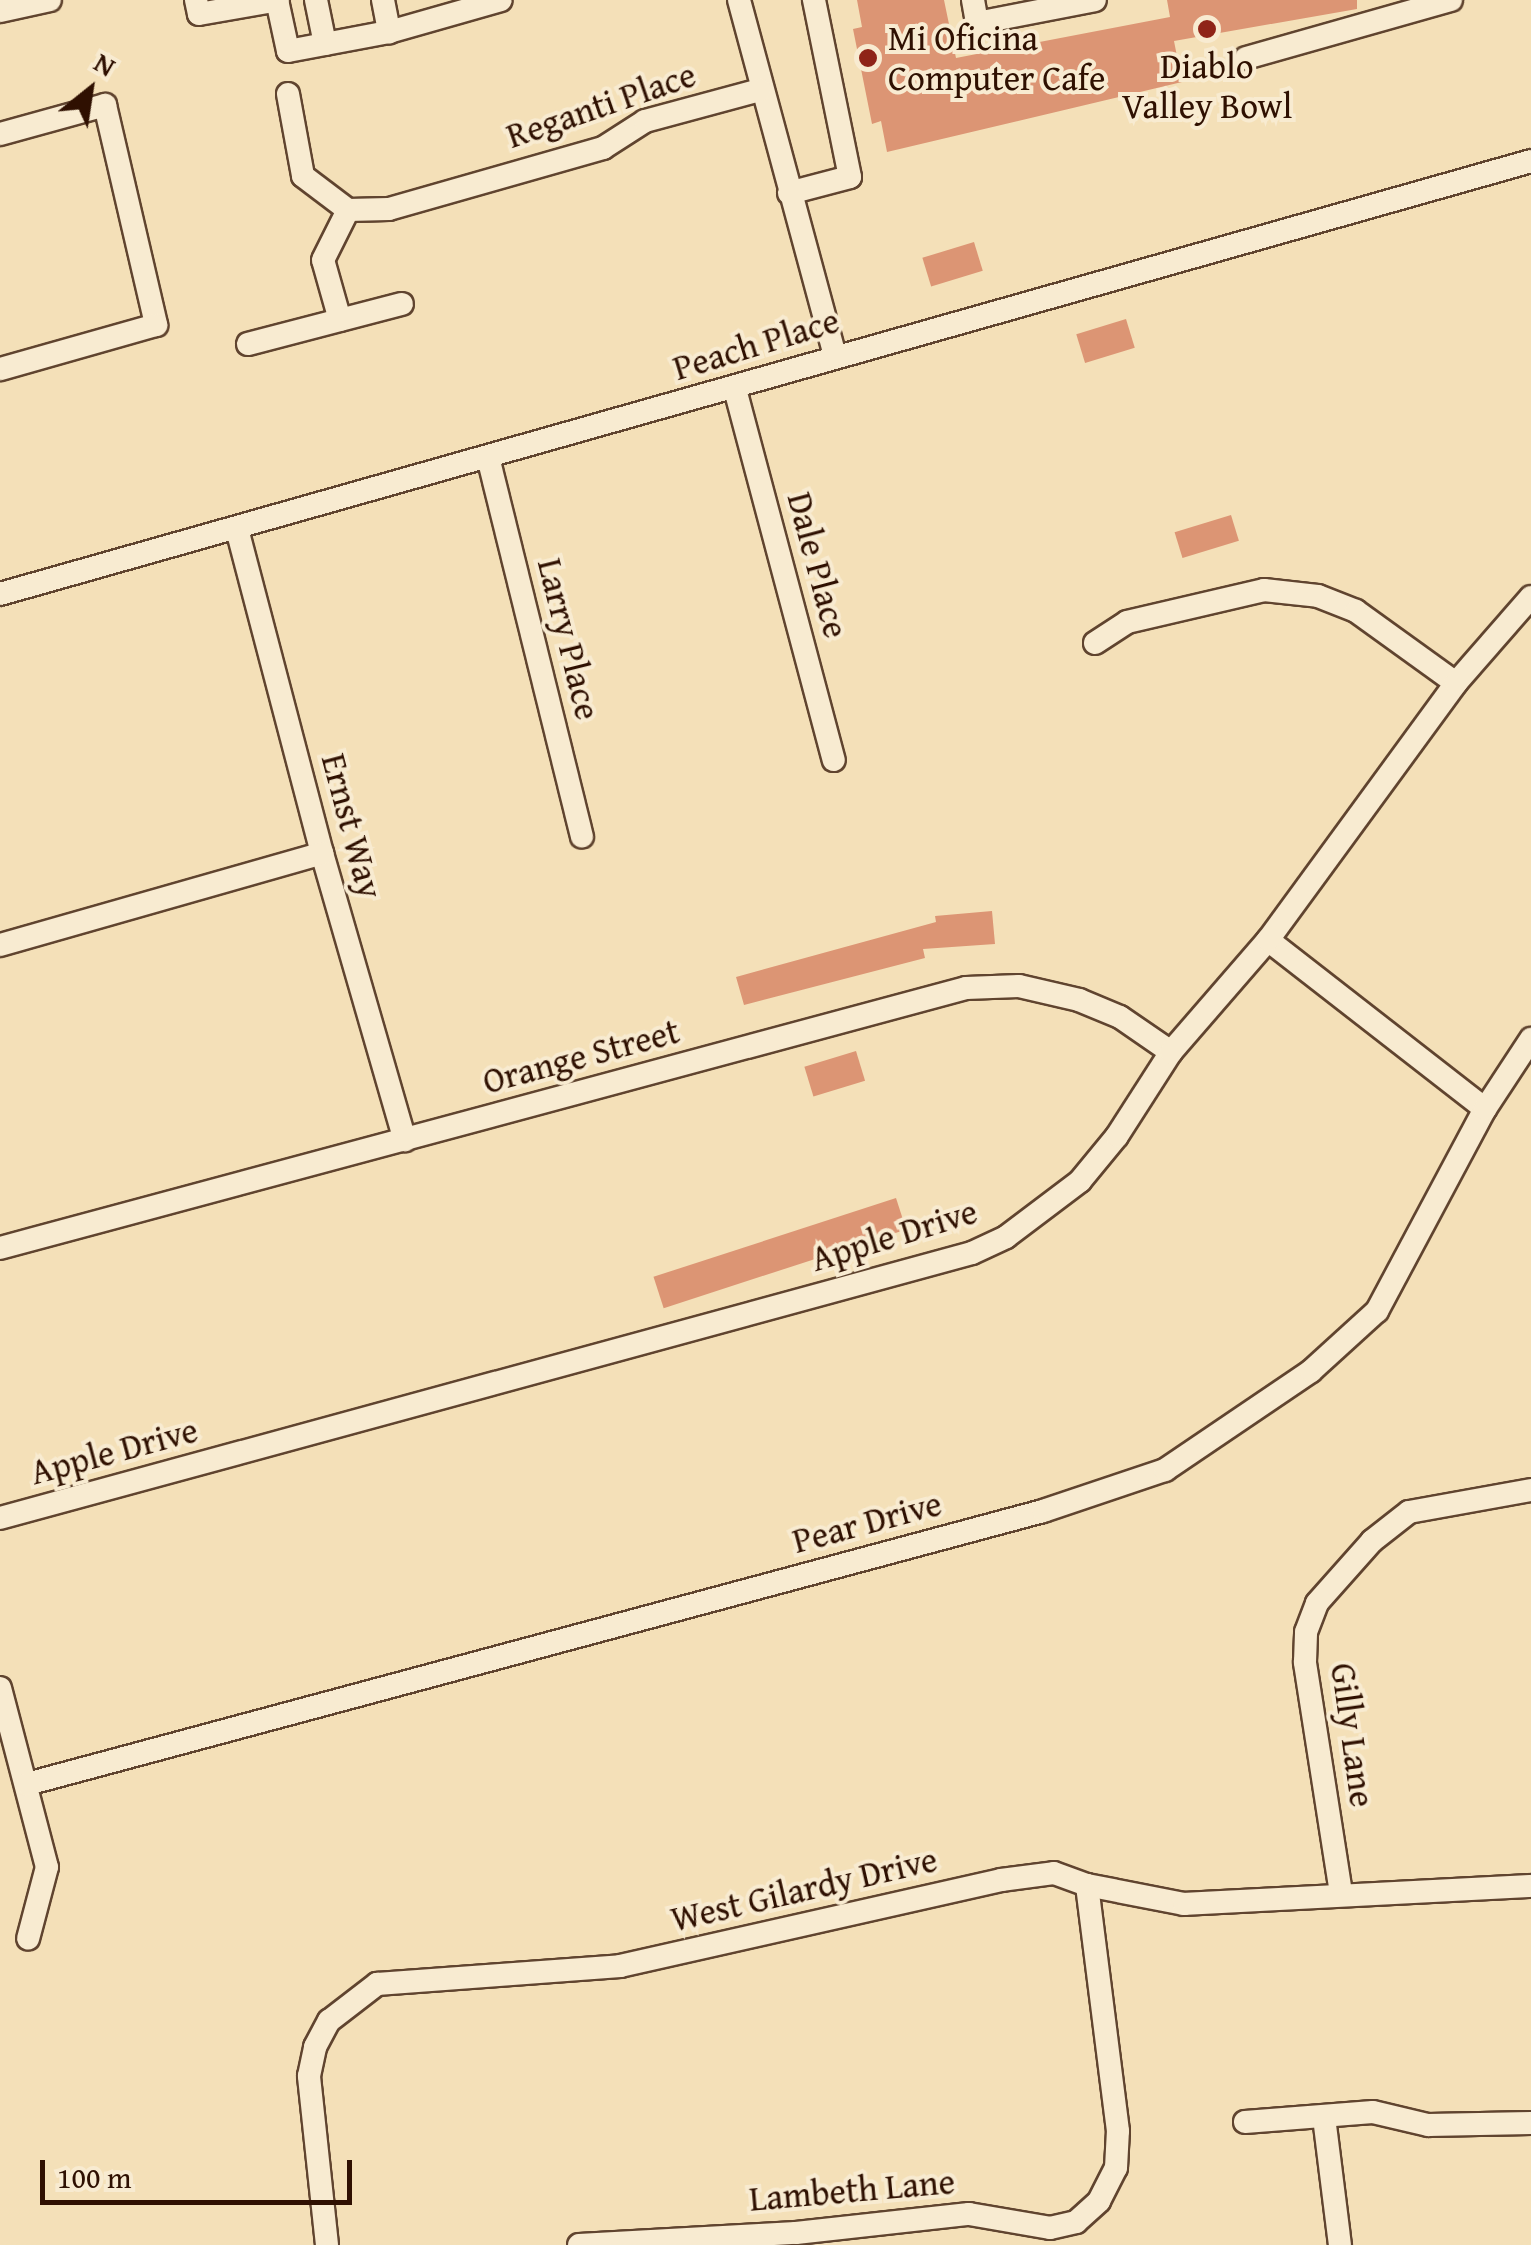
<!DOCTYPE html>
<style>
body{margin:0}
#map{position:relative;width:1531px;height:2245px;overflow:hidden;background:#f4e0b8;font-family:"Gentium Book Plus",serif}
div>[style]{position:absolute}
.building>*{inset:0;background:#dc9574;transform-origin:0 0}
.roads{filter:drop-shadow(2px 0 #60442f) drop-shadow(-2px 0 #60442f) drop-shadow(0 2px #60442f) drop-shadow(0 -2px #60442f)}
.minor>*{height:22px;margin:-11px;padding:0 11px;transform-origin:11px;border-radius:11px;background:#f8ebd1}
.dots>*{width:28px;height:28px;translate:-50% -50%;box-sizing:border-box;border:5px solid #f8ebd1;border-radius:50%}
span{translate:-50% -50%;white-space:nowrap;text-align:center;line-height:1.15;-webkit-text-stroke:8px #f8ebd1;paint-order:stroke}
.poi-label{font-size:35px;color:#2f1001}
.left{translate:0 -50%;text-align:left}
.street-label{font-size:35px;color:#2f1001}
.north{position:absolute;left:40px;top:40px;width:100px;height:100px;-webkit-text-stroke:8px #f8ebd1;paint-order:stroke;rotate:30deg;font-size:28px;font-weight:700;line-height:40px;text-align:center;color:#2f1001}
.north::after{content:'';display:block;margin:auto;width:35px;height:45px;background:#2f1001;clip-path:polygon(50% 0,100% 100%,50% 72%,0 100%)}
.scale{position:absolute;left:40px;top:2160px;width:312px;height:45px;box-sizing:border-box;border:5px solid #2f1001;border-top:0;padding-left:12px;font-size:30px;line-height:35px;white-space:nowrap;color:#2f1001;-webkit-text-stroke:8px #f8ebd1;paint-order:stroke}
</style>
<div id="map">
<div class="building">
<i style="clip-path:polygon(857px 0,944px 0,956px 58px,1170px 17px,1167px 0,1357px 0,1357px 9px,1174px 41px,1182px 82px,887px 152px,881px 121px,872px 124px,853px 29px,862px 27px)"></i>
<i style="left:974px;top:242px;width:30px;height:54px;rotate:73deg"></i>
<i style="left:1126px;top:319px;width:30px;height:52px;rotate:73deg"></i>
<i style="left:1231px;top:515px;width:27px;height:59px;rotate:73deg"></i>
<i style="clip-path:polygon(992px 911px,995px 944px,923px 949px,925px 958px,744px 1005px,736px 977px,936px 922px,935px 916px)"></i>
<i style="left:856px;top:1051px;width:31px;height:54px;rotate:73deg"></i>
<i style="left:896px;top:1198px;width:33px;height:255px;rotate:72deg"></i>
</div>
<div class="roads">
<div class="minor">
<i style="left:196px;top:0;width:14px;rotate:78deg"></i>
<i style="left:199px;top:14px;width:80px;rotate:-10deg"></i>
<i style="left:277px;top:0;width:52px;rotate:77.8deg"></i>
<i style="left:288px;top:51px;width:103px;rotate:-10.7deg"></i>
<i style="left:316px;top:0;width:45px;rotate:78.4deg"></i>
<i style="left:383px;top:0;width:33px;rotate:79deg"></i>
<i style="left:389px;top:32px;width:116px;rotate:-15.9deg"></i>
<i style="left:739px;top:0;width:369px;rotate:74.9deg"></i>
<i style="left:973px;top:0;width:23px;rotate:80deg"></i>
<i style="left:977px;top:23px;width:120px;rotate:-11deg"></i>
<i style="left:0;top:11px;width:51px;rotate:-12.4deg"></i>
<i style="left:1246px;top:58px;width:213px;rotate:-15.8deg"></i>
<i style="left:288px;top:94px;width:83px;rotate:79.6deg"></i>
<i style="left:303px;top:176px;width:56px;rotate:37.1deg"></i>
<i style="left:0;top:134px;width:109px;rotate:-15.4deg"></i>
<i style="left:105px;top:105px;width:226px;rotate:76.9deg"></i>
<i style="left:156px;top:325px;width:162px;rotate:164.2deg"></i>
<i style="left:789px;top:193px;width:63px;rotate:-14.7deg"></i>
<i style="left:850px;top:177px;width:181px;rotate:-101.5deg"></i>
<i style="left:348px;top:210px;width:41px;rotate:-1.4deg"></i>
<i style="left:389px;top:209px;width:223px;rotate:-15.9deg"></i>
<i style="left:603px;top:148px;width:50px;rotate:-32.7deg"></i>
<i style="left:645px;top:121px;width:119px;rotate:-15.1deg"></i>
<i style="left:340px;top:320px;width:62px;rotate:-105.8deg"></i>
<i style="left:323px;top:260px;width:56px;rotate:-63.4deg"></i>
<i style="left:248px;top:344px;width:159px;rotate:-14.6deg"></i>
<i style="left:735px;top:389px;width:384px;rotate:75.1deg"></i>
<i style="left:488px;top:457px;width:391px;rotate:76.1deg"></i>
<i style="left:237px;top:529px;width:335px;rotate:75.3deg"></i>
<i style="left:322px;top:853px;width:299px;rotate:73.9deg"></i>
<i style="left:0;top:594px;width:1591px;rotate:-15.79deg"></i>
<i style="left:1095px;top:643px;width:38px;rotate:-33deg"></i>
<i style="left:1127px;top:622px;width:141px;rotate:-13.1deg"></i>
<i style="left:1264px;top:590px;width:54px;rotate:6.3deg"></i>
<i style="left:1318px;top:596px;width:41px;rotate:21.5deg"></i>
<i style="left:1356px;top:611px;width:123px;rotate:35.8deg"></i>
<i style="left:1268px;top:940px;width:275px;rotate:37.9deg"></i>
<i style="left:0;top:945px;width:335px;rotate:-15.9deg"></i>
<i style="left:0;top:1248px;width:1000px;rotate:-15.06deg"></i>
<i style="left:966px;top:988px;width:53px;rotate:-2.2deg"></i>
<i style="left:1019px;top:986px;width:62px;rotate:13.1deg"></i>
<i style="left:1079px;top:1000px;width:44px;rotate:22.5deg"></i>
<i style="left:1120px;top:1017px;width:62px;rotate:34.5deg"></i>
<i style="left:0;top:1518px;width:1007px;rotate:-15.25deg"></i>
<i style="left:972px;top:1253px;width:38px;rotate:-25deg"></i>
<i style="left:1006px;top:1237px;width:93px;rotate:-37.1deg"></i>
<i style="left:1080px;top:1181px;width:58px;rotate:-50.6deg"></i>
<i style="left:1117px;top:1136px;width:100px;rotate:-57.3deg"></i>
<i style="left:1171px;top:1052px;width:148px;rotate:-49.1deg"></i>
<i style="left:1268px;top:940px;width:318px;rotate:-53.8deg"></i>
<i style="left:1456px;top:683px;width:114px;rotate:-48.9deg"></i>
<i style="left:0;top:1688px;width:185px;rotate:75.3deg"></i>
<i style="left:47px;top:1867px;width:74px;rotate:104.8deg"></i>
<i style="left:27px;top:1784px;width:1052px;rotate:-15.04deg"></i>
<i style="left:1043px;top:1511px;width:129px;rotate:-18.6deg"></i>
<i style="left:1165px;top:1470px;width:176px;rotate:-34.1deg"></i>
<i style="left:1311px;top:1371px;width:89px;rotate:-42.3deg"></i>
<i style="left:1377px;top:1311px;width:229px;rotate:-61.9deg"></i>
<i style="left:1485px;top:1109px;width:84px;rotate:-56.7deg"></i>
<i style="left:1341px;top:1893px;width:234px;rotate:-98.9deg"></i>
<i style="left:1305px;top:1662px;width:30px;rotate:-88deg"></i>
<i style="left:1306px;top:1632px;width:31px;rotate:-69deg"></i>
<i style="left:1317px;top:1603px;width:83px;rotate:-48.4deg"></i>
<i style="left:1372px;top:1541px;width:47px;rotate:-38.1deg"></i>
<i style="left:1409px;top:1512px;width:124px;rotate:-10.2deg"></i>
<i style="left:1324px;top:2117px;width:129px;rotate:82.9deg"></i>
<i style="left:1245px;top:2122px;width:128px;rotate:-4.5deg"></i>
<i style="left:1373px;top:2112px;width:57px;rotate:13.3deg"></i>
<i style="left:1428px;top:2125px;width:103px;rotate:-1.1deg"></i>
<i style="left:327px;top:2245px;width:170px;rotate:-96.1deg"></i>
<i style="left:309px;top:2076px;width:30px;rotate:-78deg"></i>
<i style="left:315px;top:2047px;width:30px;rotate:-62deg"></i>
<i style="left:329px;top:2021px;width:61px;rotate:-37.6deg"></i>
<i style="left:377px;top:1984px;width:244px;rotate:-4.2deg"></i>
<i style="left:620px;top:1966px;width:391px;rotate:-12.7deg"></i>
<i style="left:1001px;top:1880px;width:53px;rotate:-7.5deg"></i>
<i style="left:1054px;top:1873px;width:35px;rotate:20deg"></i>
<i style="left:1087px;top:1885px;width:99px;rotate:11.1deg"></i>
<i style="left:1184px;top:1904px;width:347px;rotate:-3deg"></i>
<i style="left:579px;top:2245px;width:217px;rotate:-3.2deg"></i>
<i style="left:796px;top:2233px;width:174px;rotate:-6.3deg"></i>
<i style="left:969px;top:2214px;width:82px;rotate:9.8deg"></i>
<i style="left:1050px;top:2228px;width:27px;rotate:-13deg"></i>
<i style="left:1076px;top:2222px;width:31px;rotate:-42deg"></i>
<i style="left:1099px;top:2201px;width:37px;rotate:-63deg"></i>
<i style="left:1116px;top:2168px;width:37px;rotate:-87deg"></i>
<i style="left:1118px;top:2131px;width:248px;rotate:-97.2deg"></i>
</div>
</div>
<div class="dots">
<i style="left:1207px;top:29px;background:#8f2418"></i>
<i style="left:868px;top:58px;background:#8f2418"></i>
</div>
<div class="poi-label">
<span class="left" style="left:888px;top:58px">Mi Oficina<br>Computer Cafe</span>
<span style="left:1207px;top:86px">Diablo<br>Valley Bowl</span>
</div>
<div class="street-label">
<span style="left:601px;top:105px;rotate:-19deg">Reganti Place</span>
<span style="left:756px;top:344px;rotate:-17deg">Peach Place</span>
<span style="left:818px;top:565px;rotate:75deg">Dale Place</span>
<span style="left:569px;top:639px;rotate:76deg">Larry Place</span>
<span style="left:352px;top:826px;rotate:75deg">Ernst Way</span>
<span style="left:581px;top:1056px;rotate:-15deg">Orange Street</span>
<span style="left:894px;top:1235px;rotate:-17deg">Apple Drive</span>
<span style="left:114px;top:1451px;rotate:-15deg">Apple Drive</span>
<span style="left:867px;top:1522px;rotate:-15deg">Pear Drive</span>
<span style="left:1353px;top:1735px;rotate:82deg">Gilly Lane</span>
<span style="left:804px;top:1889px;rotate:-13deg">West Gilardy Drive</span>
<span style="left:852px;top:2190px;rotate:-5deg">Lambeth Lane</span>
</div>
<div class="north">N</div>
<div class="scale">100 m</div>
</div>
